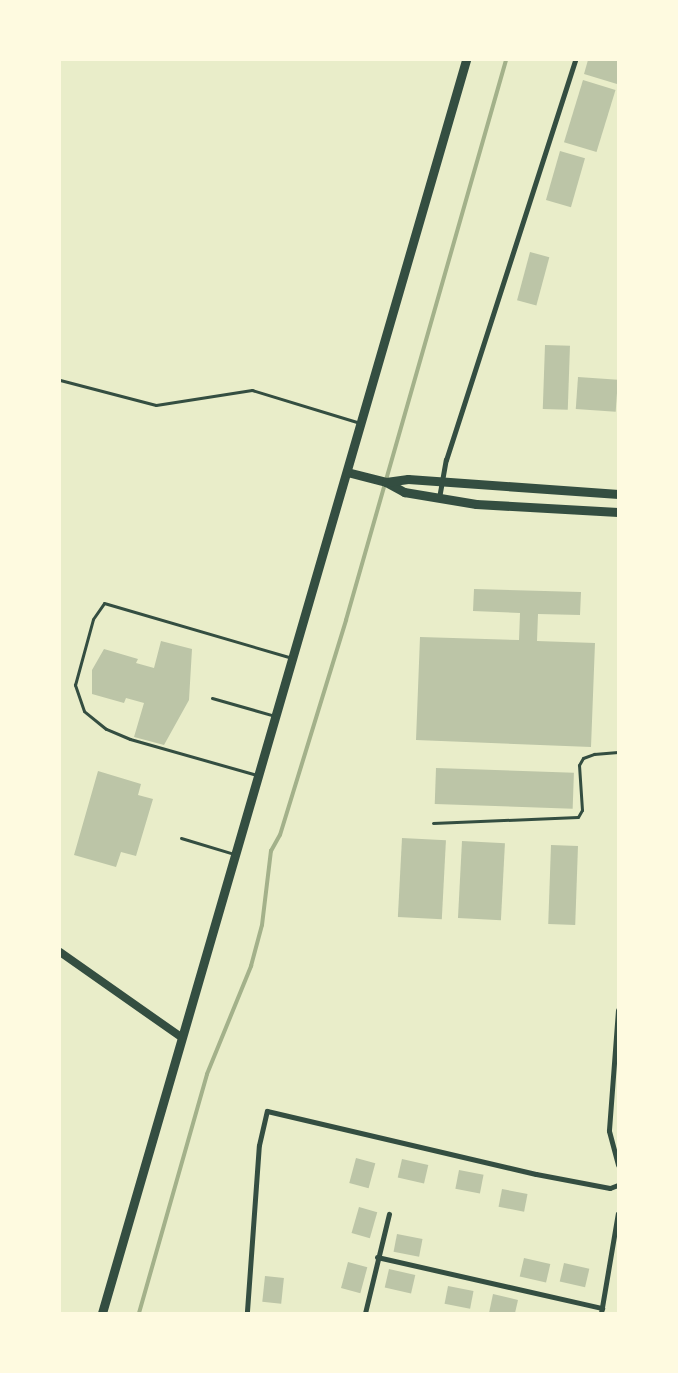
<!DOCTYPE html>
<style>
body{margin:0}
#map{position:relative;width:678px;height:1373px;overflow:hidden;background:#e9edc9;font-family:Karla,sans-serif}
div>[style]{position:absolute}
.stream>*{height:4px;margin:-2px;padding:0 2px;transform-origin:2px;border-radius:2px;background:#a3b18a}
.building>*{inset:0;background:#bcc5a7;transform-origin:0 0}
.service>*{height:3px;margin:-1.5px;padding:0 1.5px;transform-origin:1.5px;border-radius:1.5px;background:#344e41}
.minor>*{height:5px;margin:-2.5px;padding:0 2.5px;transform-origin:2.5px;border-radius:2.5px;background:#344e41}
.tertiary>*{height:8px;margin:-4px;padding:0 4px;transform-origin:4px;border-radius:4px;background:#344e41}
.secondary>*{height:9px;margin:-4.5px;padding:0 4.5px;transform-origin:4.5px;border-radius:4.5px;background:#344e41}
span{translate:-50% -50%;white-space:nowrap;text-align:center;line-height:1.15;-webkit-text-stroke:4px #fefae0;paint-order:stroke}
.frame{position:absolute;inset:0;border:61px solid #fefae0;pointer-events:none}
</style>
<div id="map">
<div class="stream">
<i style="left:139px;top:1313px;width:248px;rotate:-74.1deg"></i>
<i style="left:207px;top:1074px;width:117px;rotate:-67.8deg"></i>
<i style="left:251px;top:966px;width:42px;rotate:-75deg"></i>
<i style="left:262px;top:925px;width:75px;rotate:-83.1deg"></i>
<i style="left:271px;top:851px;width:18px;rotate:-61deg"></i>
<i style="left:280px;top:835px;width:225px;rotate:-72.9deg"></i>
<i style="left:346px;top:620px;width:582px;rotate:-74.05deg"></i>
</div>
<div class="building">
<i style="clip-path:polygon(588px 60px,618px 60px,617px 84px,584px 74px)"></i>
<i style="left:583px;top:80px;width:34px;height:65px;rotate:17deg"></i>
<i style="left:560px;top:151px;width:26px;height:51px;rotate:16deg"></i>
<i style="left:530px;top:252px;width:20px;height:50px;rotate:15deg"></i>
<i style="left:545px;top:345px;width:25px;height:64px;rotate:2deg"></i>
<i style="left:578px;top:377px;width:40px;height:32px;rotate:4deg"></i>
<i style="clip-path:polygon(474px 589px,581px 592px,580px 615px,538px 614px,537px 641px,595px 643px,591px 747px,416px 740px,420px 637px,519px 640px,520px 613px,473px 611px)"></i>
<i style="clip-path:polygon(161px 641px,192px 649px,189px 700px,164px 745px,134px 737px,144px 703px,126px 698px,124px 703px,92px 694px,92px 670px,104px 649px,138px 659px,136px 663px,154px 668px)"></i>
<i style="left:436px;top:768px;width:138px;height:36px;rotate:2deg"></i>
<i style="clip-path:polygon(98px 771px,141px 784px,138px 795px,153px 799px,136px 856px,121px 852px,116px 867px,74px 855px)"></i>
<i style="left:402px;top:838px;width:44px;height:79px;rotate:3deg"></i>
<i style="left:462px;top:841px;width:43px;height:77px;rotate:3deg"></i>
<i style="left:551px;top:845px;width:27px;height:79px;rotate:2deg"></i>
<i style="left:356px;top:1158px;width:20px;height:26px;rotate:15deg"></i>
<i style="left:402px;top:1159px;width:27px;height:19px;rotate:13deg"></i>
<i style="left:459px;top:1170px;width:25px;height:19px;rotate:11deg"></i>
<i style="left:502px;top:1189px;width:26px;height:18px;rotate:11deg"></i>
<i style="left:359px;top:1207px;width:19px;height:27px;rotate:16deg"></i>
<i style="left:397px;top:1234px;width:26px;height:18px;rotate:11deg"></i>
<i style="left:524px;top:1258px;width:27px;height:19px;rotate:13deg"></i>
<i style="left:348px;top:1262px;width:20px;height:27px;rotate:15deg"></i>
<i style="left:564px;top:1263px;width:26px;height:19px;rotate:13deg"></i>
<i style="left:389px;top:1269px;width:27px;height:19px;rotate:13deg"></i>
<i style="left:265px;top:1276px;width:19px;height:26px;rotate:6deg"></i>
<i style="left:448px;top:1286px;width:26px;height:18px;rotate:11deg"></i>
<i style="clip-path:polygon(493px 1294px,518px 1300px,515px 1313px,489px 1313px)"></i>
</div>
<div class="service">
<i style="left:60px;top:380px;width:99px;rotate:14.6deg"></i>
<i style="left:156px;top:405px;width:97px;rotate:-8.9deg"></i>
<i style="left:252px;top:390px;width:113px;rotate:17deg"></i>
<i style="left:212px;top:698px;width:66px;rotate:15.9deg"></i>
<i style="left:257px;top:775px;width:132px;rotate:-164.2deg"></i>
<i style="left:130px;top:739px;width:26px;rotate:-157deg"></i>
<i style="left:106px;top:729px;width:28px;rotate:-141deg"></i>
<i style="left:84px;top:711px;width:28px;rotate:-109deg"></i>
<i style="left:75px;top:685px;width:68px;rotate:-74.7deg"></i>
<i style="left:93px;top:619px;width:19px;rotate:-55deg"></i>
<i style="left:104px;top:603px;width:196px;rotate:16.3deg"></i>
<i style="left:433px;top:823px;width:145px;rotate:-2.4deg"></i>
<i style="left:578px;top:817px;width:8px;rotate:-60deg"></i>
<i style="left:582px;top:810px;width:45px;rotate:-93.8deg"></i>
<i style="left:579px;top:765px;width:8px;rotate:-60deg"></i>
<i style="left:583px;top:758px;width:12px;rotate:-20deg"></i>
<i style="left:594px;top:754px;width:24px;rotate:-5deg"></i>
<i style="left:181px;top:838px;width:55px;rotate:16.8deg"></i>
</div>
<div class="minor">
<i style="left:439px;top:498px;width:39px;rotate:-80deg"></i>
<i style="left:446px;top:460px;width:420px;rotate:-72.1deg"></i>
<i style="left:618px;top:1010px;width:121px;rotate:94.3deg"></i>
<i style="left:609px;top:1131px;width:35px;rotate:75deg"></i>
<i style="left:377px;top:1257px;width:231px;rotate:12.8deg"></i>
<i style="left:247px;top:1311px;width:166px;rotate:-85.9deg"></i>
<i style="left:259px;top:1145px;width:35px;rotate:-77deg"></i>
<i style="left:267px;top:1111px;width:276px;rotate:13.2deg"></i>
<i style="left:536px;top:1174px;width:75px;rotate:10.7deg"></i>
<i style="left:610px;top:1188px;width:9px;rotate:-21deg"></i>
<i style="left:365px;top:1313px;width:102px;rotate:-76.4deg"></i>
<i style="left:601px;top:1313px;width:101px;rotate:-80.4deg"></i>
</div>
<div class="tertiary">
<i style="left:60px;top:952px;width:148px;rotate:35.1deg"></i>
</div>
<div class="secondary">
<i style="left:347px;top:472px;width:40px;rotate:14.4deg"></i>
<i style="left:386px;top:482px;width:21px;rotate:29deg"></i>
<i style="left:404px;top:492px;width:73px;rotate:9.5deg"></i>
<i style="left:476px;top:504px;width:142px;rotate:3.2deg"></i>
<i style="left:386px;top:482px;width:22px;rotate:-8deg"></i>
<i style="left:408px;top:479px;width:211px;rotate:4.1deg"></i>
<i style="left:102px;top:1313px;width:1305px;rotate:-73.8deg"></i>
</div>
<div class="frame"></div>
</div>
